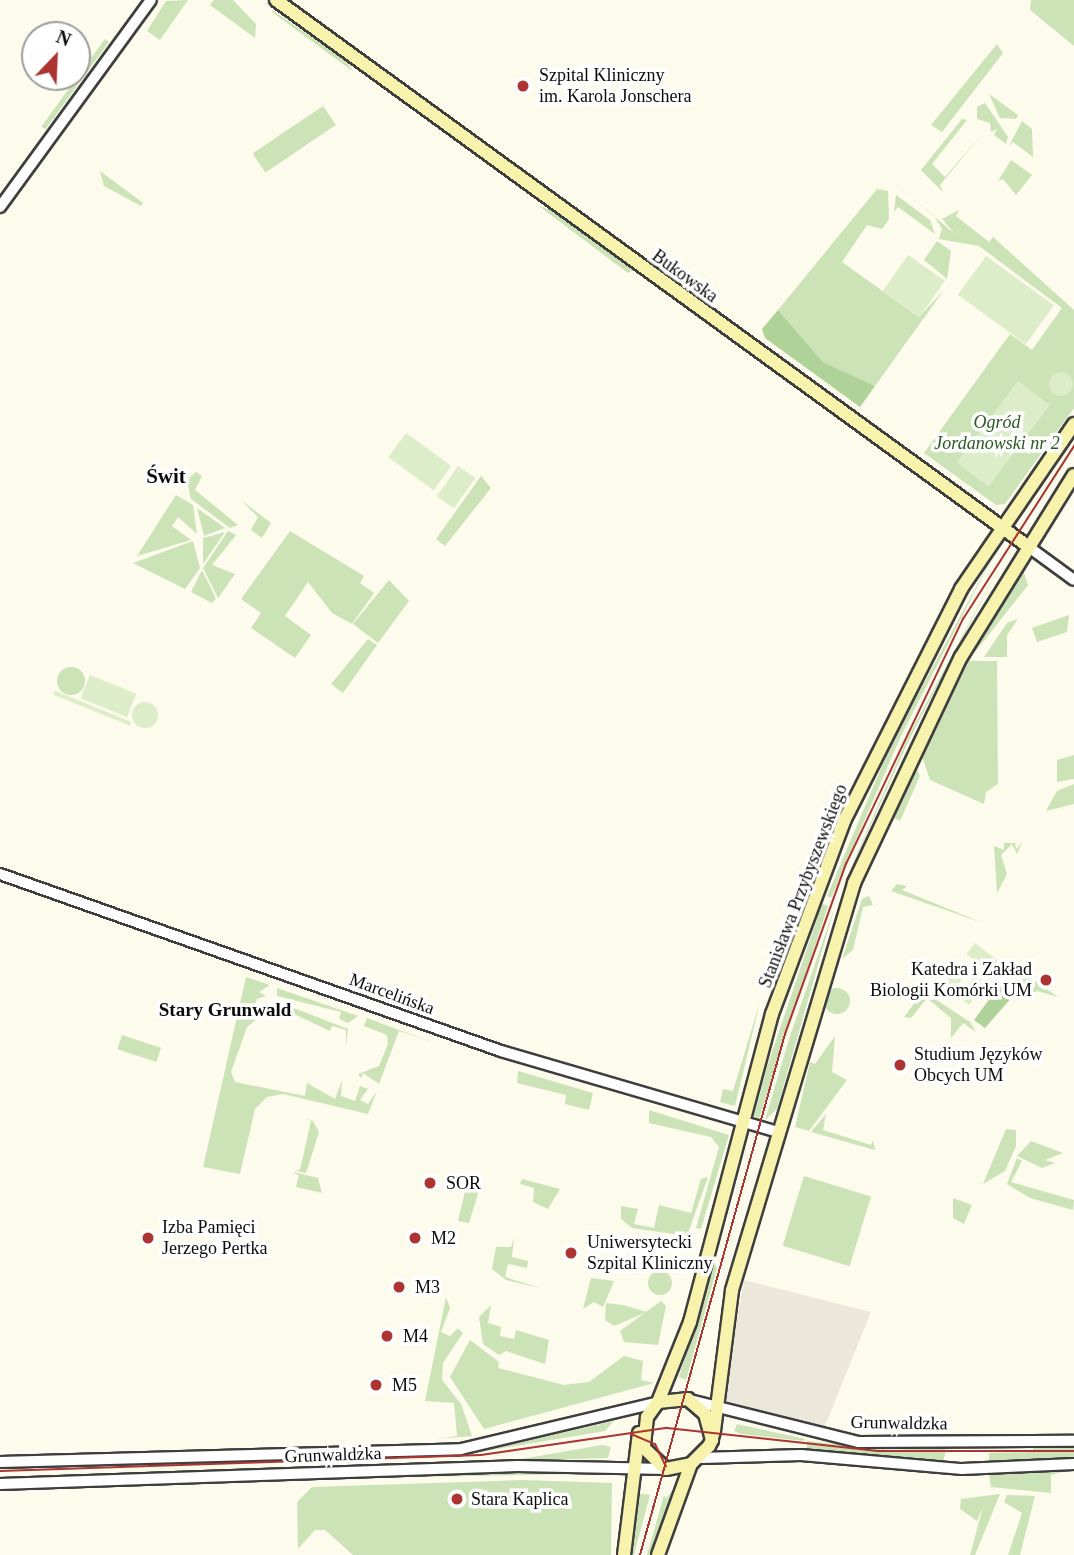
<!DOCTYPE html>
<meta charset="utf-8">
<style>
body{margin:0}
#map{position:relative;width:1074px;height:1555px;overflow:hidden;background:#fdfbeb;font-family:Georgia,serif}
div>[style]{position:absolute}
.green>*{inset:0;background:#cce3b8;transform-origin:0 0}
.round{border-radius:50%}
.forest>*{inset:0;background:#afd299}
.pitch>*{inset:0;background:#ddecc9;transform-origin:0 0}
.plaza>*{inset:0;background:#ebe8db}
.roads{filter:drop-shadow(2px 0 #3e3e3e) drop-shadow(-2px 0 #3e3e3e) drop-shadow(0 2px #3e3e3e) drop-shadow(0 -2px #3e3e3e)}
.tertiary>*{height:10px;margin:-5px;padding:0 5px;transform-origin:5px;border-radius:5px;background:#fff}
.secondary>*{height:12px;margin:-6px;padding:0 6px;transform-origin:6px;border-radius:6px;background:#f7f3ac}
.tram>*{height:2px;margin:-1px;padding:0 1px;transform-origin:1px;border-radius:1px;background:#ac3432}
.dots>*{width:19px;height:19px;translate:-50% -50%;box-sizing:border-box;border:4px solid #fff;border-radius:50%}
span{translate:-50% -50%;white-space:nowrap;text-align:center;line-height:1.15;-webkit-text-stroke:7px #fff;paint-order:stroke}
.poi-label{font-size:18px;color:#0b0b0b}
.left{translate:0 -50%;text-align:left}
.right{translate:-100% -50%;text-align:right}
.street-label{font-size:18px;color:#0b0b0b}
.park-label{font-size:18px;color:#2a5b22;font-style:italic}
.neighbourhood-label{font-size:19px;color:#0b0b0b;font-weight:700}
.quarter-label{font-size:21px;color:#0b0b0b;font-weight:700}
.north{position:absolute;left:21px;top:21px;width:70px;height:70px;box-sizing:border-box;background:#fff;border:2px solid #9d9d9d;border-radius:50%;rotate:23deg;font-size:19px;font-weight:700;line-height:28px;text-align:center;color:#0b0b0b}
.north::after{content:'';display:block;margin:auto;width:24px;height:32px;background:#ac3432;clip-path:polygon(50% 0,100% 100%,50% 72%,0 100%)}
</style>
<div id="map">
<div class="green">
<i style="clip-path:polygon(188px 0,160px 40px,147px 31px,166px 1px)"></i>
<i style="clip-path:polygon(214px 0,233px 0,256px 24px,255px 38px,210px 5px)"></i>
<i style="clip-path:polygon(288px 0,291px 0,433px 104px,420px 98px)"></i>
<i style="clip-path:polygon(1031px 0,1074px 0,1074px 46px,1030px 10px)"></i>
<i style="clip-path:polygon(272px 10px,344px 59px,354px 72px,272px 12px)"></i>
<i style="left:109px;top:42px;width:108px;height:5px;rotate:126deg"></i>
<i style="clip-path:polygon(997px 44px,1003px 53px,942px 132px,931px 125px)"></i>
<i style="clip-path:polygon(989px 94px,1018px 115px,1016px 119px,1000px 118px)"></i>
<i style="clip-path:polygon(985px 103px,1008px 137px,1006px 144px,994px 135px,997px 129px,991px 132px,990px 123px,977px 119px,977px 107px)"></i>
<i style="left:323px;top:106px;width:23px;height:85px;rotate:56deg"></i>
<i style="clip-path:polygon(962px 119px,967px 120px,932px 164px,945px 177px,983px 133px,940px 185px,943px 192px,921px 170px)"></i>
<i style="clip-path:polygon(1022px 121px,1032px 129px,1033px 157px,1013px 142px,1009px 146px)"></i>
<i style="clip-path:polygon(1011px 160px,1032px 175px,1016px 195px,1003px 179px,998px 181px)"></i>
<i style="clip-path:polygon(100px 171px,143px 203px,141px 206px,104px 186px)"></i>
<i style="clip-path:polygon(888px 178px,955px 234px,942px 219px,959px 210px,956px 216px,989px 242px,993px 237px,1074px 310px,1074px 408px,1005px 504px,996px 505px,924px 453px,1010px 334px,1032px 350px,1062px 308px,979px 246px,939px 239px,942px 229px,934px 216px)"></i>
<i style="clip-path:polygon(877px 189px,888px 191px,889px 219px,882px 229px,867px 225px,842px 262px,919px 317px,944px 290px,875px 386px,823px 362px,778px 310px)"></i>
<i style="clip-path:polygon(896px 195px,930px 220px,935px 234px,898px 207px,894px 212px)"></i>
<i style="clip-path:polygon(539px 206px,551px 210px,633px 270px,628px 273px)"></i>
<i style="clip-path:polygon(937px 241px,951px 251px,947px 279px,924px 260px)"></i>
<i style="clip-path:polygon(196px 472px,202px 476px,195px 490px,238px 525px,230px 528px,191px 499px,187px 480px)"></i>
<i style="clip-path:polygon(481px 476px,491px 488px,445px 546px,436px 539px)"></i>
<i style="clip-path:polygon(176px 495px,193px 505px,197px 534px,178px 517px,172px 526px,191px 540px,137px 556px)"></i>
<i style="clip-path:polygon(241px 500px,271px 523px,262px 538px,251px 530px,258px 517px)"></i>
<i style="clip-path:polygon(197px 508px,225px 528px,204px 536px)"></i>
<i style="clip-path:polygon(228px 531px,236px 535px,212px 565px,235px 574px,218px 598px,203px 568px)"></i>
<i style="clip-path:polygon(290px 531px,364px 576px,360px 583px,374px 593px,352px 624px,332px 613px,308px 582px,285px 616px,311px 635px,295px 658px,251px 628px,261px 613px,241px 599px)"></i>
<i style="clip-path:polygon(225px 532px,203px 564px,203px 538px)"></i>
<i style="clip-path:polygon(193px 541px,200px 568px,185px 589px,133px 563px)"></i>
<i style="clip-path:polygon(994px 554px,900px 738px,831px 898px,827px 896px,893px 740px)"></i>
<i style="clip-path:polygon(1003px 560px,908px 742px,837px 900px,906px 741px)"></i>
<i style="clip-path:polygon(202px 570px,216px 599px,212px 603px,191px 592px)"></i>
<i style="clip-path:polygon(1023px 570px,1028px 585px,971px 657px,992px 620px)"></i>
<i style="clip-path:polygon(389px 580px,409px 601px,378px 643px,353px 624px)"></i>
<i style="clip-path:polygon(1069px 615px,1067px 632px,1037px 642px,1032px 628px)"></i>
<i style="clip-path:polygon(1018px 619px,1007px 635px,1007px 657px,984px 657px,1007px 623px)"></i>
<i style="clip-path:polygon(368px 639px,377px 645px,343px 693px,331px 684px)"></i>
<i style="clip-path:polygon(969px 661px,997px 661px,998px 784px,986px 792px,984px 804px,930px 780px,921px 753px)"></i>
<i class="round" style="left:57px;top:667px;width:28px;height:28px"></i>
<i style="clip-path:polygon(1074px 755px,1074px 779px,1057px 782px,1057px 760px)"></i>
<i style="clip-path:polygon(915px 766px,920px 776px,900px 821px,892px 817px)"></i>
<i style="clip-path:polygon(1074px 784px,1074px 804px,1046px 811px,1057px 791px)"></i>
<i style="clip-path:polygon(1004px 843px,1015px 843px,1016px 849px,1022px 843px,1017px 854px,1012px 844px,1001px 855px,1007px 874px,997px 893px,994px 846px,1004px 850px)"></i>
<i style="clip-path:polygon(897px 884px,907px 886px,902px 890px,983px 923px,891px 891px)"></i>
<i style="clip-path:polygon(869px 896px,873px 905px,863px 907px,853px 950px,842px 959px,862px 899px)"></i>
<i style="clip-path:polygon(822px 904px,828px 906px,759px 1119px,754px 1116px,767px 1067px)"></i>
<i style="clip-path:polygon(834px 909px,777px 1109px,765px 1120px,789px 1039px)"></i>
<i style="clip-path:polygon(1026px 975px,1058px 997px,1037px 991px,1022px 1000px,1013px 993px)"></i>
<i style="clip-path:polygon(246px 977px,270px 985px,259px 992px,266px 996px,257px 999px,251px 1016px,257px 1019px,247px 1027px,231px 1072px,235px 1082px,305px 1096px,307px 1083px,335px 1099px,342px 1080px,341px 1096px,355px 1101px,360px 1086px,368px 1089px,360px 1100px,368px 1104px,377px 1091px,368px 1114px,283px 1094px,267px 1097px,255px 1109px,240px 1174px,203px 1167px)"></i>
<i style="clip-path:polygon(277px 988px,358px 1016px,348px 1023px,339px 1019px,341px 1012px,277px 996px)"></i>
<i class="round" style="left:824px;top:988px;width:26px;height:26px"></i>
<i style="clip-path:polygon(921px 994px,929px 995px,970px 1022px,976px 1032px,963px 1023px,951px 1038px,951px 1018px,927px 998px,911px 1018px,904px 1017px)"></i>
<i style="clip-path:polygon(273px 1000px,348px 1029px,346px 1046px,346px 1030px,332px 1026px,330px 1031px,277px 1006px,269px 1020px)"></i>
<i style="clip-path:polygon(760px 1002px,735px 1106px,720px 1102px,723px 1089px,733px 1091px)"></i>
<i style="clip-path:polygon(367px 1018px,399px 1030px,435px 1043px,399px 1031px,379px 1084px,363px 1073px,361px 1078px,358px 1074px,379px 1066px,388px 1044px,387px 1035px,364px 1026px)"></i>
<i style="left:122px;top:1035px;width:41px;height:15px;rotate:18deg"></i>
<i style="clip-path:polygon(835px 1036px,832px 1072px,847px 1080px,809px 1131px,795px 1127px,810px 1062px,815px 1064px)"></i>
<i style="clip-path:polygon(518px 1071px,593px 1093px,589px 1110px,565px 1104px,566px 1095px,517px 1083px)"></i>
<i style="clip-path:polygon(649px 1110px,729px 1135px,701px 1229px,696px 1228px,719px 1147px,711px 1137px,649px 1123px)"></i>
<i style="clip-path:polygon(826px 1114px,823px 1130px,871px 1145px,873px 1140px,875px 1150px,811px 1132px)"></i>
<i style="clip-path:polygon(306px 1119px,313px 1121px,319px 1132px,306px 1173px,294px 1170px,300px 1170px,311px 1121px)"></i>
<i style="clip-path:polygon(1006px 1129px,1016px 1130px,1016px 1146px,1005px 1171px,983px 1184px)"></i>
<i style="clip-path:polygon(1031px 1141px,1063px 1153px,1045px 1160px,1055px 1163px,1042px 1168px,1017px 1156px)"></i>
<i style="clip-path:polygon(1017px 1158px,1022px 1161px,1011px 1182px,1074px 1200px,1073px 1210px,1030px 1198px,1007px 1184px)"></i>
<i style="clip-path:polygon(294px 1173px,294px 1172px,318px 1178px,322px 1193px,296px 1187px,299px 1175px)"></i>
<i style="left:804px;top:1176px;width:70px;height:73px;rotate:17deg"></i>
<i style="clip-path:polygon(708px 1177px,687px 1236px,632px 1228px,621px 1219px,621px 1206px,638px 1209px,634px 1224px,654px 1228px,659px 1205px,691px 1213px,701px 1179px)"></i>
<i style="clip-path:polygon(522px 1179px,560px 1189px,548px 1209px,533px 1202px,534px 1188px,520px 1184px)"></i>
<i style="clip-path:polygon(466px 1187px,480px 1187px,469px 1223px,458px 1221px)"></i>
<i style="clip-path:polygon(953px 1198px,972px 1205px,964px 1224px,953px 1218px)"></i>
<i style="clip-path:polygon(514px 1237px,512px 1257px,528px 1261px,527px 1268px,508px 1264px,505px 1277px,540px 1288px,506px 1280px,492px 1269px,496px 1247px,511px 1247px)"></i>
<i style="clip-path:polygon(714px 1263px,717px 1268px,686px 1380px,679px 1377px)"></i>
<i class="round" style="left:648px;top:1271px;width:24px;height:24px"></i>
<i style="clip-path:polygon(591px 1278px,614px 1281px,603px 1307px,594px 1302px,583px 1309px)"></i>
<i style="clip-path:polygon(446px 1297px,450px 1308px,441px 1332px,450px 1336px,458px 1328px,463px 1333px,443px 1363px,442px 1380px,461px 1404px,472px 1436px,436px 1439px,457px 1436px,454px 1403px,425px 1401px)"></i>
<i style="clip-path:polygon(661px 1301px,666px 1306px,658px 1345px,624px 1342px,620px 1331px)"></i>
<i style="clip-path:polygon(606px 1303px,623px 1305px,647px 1312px,614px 1326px,605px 1320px)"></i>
<i style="clip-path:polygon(491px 1305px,488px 1323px,501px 1327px,500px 1336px,514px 1339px,516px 1330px,549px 1340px,545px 1364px,506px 1351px,499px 1355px,483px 1344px,479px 1317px)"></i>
<i style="clip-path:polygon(470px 1340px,499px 1362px,498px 1368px,564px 1385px,589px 1382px,624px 1356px,643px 1361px,641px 1380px,654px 1383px,484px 1429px,450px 1377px)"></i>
<i style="clip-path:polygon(614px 1421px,605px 1431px,479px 1452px,518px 1443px)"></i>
<i style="clip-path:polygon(737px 1424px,805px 1439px,804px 1441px,741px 1434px,734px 1431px)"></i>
<i style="clip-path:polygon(807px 1441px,892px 1450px,947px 1447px,943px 1462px,807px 1450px)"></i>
<i style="clip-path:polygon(602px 1445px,611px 1447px,608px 1458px,510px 1461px)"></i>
<i style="clip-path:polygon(1033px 1446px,1074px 1446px,1074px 1457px,989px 1463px,989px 1453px,1033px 1452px)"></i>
<i style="clip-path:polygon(1074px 1469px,1051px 1475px,1051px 1493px,991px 1487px,989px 1474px)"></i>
<i style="clip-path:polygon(524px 1470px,573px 1474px,297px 1479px,300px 1478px)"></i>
<i style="clip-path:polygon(523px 1480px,612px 1483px,611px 1555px,353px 1555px,325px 1530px,315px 1530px,298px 1549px,297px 1502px,312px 1487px)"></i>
<i style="clip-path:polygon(675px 1487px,653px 1555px,647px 1555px,664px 1495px,666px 1499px)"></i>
<i style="clip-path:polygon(636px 1493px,650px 1495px,634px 1555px,628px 1555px)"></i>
<i style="clip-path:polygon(1000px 1494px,975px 1555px,970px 1555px,983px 1507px,977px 1521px,960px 1509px,961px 1499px)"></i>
<i style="clip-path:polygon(1007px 1495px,1035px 1496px,1020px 1555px,1008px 1555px,1022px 1513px,1004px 1502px)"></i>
</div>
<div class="forest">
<i style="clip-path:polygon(778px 310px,823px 362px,875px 386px,860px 407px,765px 338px,762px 329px)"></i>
<i style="clip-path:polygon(999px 986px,1013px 996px,985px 1028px,974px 1020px)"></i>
</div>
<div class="pitch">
<i style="left:908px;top:255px;width:45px;height:44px;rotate:35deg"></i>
<i style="left:986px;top:256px;width:84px;height:48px;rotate:36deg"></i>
<i class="round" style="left:1049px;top:372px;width:24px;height:24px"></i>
<i style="left:1018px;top:381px;width:40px;height:102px;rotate:37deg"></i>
<i style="left:406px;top:433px;width:56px;height:30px;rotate:36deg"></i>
<i style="left:458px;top:466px;width:21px;height:37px;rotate:35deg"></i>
<i style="left:90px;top:675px;width:50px;height:25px;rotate:22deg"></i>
<i style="left:55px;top:691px;width:82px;height:4px;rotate:22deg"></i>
<i class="round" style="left:132px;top:702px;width:26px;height:26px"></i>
<i style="left:975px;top:943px;width:29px;height:14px;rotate:38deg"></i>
<i style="left:957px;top:962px;width:13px;height:29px;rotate:32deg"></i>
<i style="left:976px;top:974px;width:12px;height:29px;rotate:35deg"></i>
</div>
<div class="plaza">
<i style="clip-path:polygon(744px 1280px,871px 1312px,825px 1426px,726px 1405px,723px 1398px)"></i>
</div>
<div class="roads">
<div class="tertiary">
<i style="left:0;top:207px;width:256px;rotate:-53.9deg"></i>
<i style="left:1026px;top:545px;width:59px;rotate:36.1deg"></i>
<i style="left:0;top:874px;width:531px;rotate:19.46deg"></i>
<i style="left:501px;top:1051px;width:289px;rotate:16.3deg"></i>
<i style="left:690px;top:1400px;width:174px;rotate:14deg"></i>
<i style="left:859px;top:1442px;width:215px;rotate:-0.3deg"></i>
<i style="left:701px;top:1458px;width:100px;rotate:-1.7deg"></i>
<i style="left:801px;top:1455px;width:162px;rotate:5deg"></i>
<i style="left:962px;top:1469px;width:112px;rotate:-2.6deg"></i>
<i style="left:0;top:1462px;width:461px;rotate:-1.6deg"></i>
<i style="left:461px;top:1449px;width:200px;rotate:-13.3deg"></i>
<i style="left:0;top:1484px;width:518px;rotate:-1.99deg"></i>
<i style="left:518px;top:1466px;width:148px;rotate:1.2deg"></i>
</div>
<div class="secondary">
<i style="left:276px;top:0;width:927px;rotate:36deg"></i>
<i style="left:658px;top:1402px;width:86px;rotate:-68.2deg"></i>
<i style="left:690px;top:1322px;width:319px;rotate:-75.1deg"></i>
<i style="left:772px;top:1014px;width:206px;rotate:-69.5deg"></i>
<i style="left:844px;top:821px;width:260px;rotate:-63.2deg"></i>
<i style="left:961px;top:589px;width:200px;rotate:-55.6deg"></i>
<i style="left:712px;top:1440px;width:27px;rotate:-105deg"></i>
<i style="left:705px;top:1414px;width:23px;rotate:-139deg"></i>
<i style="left:688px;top:1399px;width:30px;rotate:174deg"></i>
<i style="left:658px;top:1402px;width:19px;rotate:126deg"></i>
<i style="left:647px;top:1417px;width:31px;rotate:96deg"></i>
<i style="left:644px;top:1448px;width:30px;rotate:44deg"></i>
<i style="left:666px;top:1469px;width:25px;rotate:-11deg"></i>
<i style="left:691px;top:1464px;width:25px;rotate:-45deg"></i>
<i style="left:709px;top:1446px;width:7px;rotate:-63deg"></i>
<i style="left:712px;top:1440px;width:2px;rotate:-90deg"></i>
<i style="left:712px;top:1438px;width:7px;rotate:-74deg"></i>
<i style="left:714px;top:1431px;width:142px;rotate:-82.7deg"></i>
<i style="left:732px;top:1290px;width:425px;rotate:-73.3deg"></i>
<i style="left:854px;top:883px;width:250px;rotate:-64.7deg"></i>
<i style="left:961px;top:657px;width:214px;rotate:-58.2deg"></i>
<i style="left:624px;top:1555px;width:123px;rotate:-83deg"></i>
<i style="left:658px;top:1555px;width:97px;rotate:-70.1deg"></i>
</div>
</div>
<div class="tram">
<i style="left:631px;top:1434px;width:26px;rotate:23deg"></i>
<i style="left:655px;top:1444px;width:25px;rotate:64deg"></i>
<i style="left:0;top:1471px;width:481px;rotate:-1.9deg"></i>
<i style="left:481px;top:1455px;width:188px;rotate:-8.3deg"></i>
<i style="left:667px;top:1428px;width:212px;rotate:6.2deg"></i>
<i style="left:878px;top:1451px;width:196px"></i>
<i style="left:640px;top:1555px;width:541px;rotate:-74.45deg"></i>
<i style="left:785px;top:1034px;width:181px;rotate:-70.3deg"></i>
<i style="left:846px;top:864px;width:272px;rotate:-64.5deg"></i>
<i style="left:963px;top:619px;width:206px;rotate:-57.3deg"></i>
</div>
<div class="dots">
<i style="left:523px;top:86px;background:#ac3432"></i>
<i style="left:1046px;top:980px;background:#ac3432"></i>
<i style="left:900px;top:1065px;background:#ac3432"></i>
<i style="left:430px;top:1183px;background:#ac3432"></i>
<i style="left:148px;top:1238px;background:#ac3432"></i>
<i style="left:415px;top:1238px;background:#ac3432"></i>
<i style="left:571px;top:1253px;background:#ac3432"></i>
<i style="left:399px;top:1287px;background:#ac3432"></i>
<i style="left:387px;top:1336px;background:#ac3432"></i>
<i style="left:376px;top:1385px;background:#ac3432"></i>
<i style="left:457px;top:1499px;background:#ac3432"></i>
</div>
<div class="poi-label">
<span class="left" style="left:539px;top:86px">Szpital Kliniczny<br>im. Karola Jonschera</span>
<span class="right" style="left:1032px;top:980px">Katedra i Zakład<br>Biologii Komórki UM</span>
<span class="left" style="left:914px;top:1065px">Studium Języków<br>Obcych UM</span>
<span class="left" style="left:446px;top:1183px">SOR</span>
<span class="left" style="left:162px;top:1238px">Izba Pamięci<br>Jerzego Pertka</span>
<span class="left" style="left:431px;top:1238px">M2</span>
<span class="left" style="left:587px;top:1253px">Uniwersytecki<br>Szpital Kliniczny</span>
<span class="left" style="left:415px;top:1287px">M3</span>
<span class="left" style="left:403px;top:1336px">M4</span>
<span class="left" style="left:392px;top:1385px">M5</span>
<span class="left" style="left:471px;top:1499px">Stara Kaplica</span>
</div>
<div class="street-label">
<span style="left:685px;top:276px;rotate:36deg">Bukowska</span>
<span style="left:803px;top:886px;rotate:-69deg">Stanisława Przybyszewskiego</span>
<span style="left:392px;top:994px;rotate:20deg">Marcelińska</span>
<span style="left:899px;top:1423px;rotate:1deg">Grunwaldzka</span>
<span style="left:333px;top:1455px;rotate:-2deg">Grunwaldzka</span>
</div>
<div class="park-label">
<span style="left:997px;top:433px">Ogród<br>Jordanowski nr 2</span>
</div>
<div class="neighbourhood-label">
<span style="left:225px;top:1010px">Stary Grunwald</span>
</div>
<div class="quarter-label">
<span style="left:166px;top:476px">Świt</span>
</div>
<div class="north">N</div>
</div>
